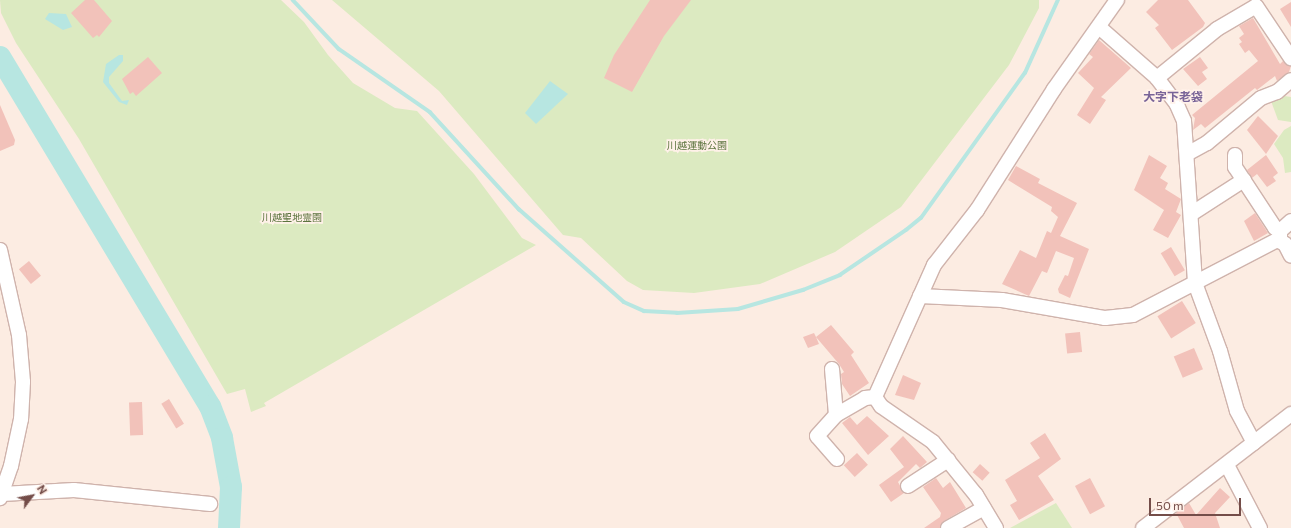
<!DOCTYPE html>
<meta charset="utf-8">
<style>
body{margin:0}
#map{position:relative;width:1291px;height:528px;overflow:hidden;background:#fcece2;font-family:Commissioner,"Noto Sans JP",sans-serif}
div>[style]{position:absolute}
.green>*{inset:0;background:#dceac1}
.water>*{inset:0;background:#b7e6e1}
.stream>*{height:3.5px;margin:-1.75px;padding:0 1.75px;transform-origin:1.75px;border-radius:1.75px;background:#b7e6e1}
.river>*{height:22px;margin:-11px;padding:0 11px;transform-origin:11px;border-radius:11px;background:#b7e6e1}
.building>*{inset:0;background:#f2c2ba;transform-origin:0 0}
.roads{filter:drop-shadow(1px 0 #cfb3ac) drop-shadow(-1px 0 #cfb3ac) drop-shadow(0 1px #cfb3ac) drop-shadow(0 -1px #cfb3ac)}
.minor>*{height:14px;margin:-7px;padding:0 7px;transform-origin:7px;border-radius:7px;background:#fff}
span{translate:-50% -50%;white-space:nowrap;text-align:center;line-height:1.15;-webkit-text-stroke:3.5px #fff1e9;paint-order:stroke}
.park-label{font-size:10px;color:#5c743e}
.quarter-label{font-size:12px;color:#796498;font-weight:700}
.north{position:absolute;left:12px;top:476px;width:40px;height:40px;-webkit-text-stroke:3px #fff1e9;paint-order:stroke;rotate:58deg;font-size:11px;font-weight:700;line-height:16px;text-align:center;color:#744d49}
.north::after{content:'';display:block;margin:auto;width:14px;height:18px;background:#744d49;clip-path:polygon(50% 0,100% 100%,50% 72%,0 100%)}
.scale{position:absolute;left:1149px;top:498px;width:92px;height:18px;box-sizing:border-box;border:2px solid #744d49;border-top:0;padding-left:5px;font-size:12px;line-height:14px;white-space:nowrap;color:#744d49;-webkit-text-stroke:3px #fff1e9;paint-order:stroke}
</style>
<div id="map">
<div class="green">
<i style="clip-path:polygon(0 0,281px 0,304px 22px,328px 55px,353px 83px,395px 108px,417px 111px,474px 174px,522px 238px,536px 245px,264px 403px,266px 406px,251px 412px,245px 389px,227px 394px,79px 139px,16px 43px,1px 13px)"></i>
<i style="clip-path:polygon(332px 0,1039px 0,1039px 8px,1009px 65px,901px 207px,835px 252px,760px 284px,694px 293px,643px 290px,627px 281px,581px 238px,563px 235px,439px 91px)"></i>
<i style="clip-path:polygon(1278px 95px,1291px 97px,1291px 122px,1278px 120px,1271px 101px)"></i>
<i style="clip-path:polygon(1291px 126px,1291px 172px,1285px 173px,1283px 158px,1274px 144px,1284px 130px)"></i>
<i style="clip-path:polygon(1056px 503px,1072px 528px,1010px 528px)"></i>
</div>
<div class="water">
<i style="clip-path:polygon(49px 13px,66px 14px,72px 27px,63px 30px,45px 19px)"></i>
<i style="clip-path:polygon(119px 55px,123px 55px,123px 61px,109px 77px,109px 83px,122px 101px,129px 100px,127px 105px,119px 102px,103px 82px,106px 64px)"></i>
<i style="clip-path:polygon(550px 81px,568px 94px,536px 124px,525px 113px)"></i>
</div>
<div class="stream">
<i style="left:293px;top:0;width:67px;rotate:46.8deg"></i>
<i style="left:339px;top:49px;width:111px;rotate:34.7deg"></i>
<i style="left:430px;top:112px;width:132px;rotate:47.5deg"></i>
<i style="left:519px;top:209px;width:140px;rotate:41.5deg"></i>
<i style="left:624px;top:302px;width:22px;rotate:24deg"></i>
<i style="left:644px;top:311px;width:33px;rotate:3deg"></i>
<i style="left:677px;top:313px;width:61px;rotate:-3.8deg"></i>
<i style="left:738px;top:309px;width:68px;rotate:-16.3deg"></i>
<i style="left:803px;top:290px;width:40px;rotate:-22deg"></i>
<i style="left:840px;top:275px;width:80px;rotate:-34.3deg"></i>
<i style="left:906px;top:230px;width:19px;rotate:-39deg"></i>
<i style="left:921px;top:218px;width:178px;rotate:-54.4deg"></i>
<i style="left:1025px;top:73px;width:80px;rotate:-65.7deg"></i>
</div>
<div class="river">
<i style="left:0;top:57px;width:407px;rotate:59deg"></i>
<i style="left:210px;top:406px;width:34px;rotate:69deg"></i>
<i style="left:222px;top:438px;width:50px;rotate:79.6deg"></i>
<i style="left:231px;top:487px;width:41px;rotate:92.8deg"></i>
</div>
<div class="building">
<i style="clip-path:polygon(85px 0,94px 0,112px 21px,99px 37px,97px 35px,93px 38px,71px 13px)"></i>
<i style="clip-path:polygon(650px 0,691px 0,664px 36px,632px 92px,604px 78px,614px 55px)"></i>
<i style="clip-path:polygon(1158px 0,1188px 0,1205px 23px,1203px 27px,1172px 50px,1155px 28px,1159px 25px,1146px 12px)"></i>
<i style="clip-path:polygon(1291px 2px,1291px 27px,1280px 9px)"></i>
<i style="clip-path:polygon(1253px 18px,1280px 64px,1283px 61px,1291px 66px,1289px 72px,1277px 81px,1275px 76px,1257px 90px,1255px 88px,1205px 128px,1201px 124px,1193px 130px,1195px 118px,1192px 115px,1258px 61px,1249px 50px,1245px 53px,1239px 44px,1242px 42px,1239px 38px,1244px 34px,1239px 26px)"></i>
<i style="clip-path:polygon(1099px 40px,1131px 68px,1101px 97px,1106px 100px,1090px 124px,1077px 115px,1094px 88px,1078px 73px,1093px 57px,1089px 54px)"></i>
<i style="clip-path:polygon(148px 57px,162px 73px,136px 96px,133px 92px,130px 94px,122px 79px)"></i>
<i style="clip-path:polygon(1200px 57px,1208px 68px,1202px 72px,1207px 79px,1198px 86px,1183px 69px)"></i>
<i style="clip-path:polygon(0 105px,15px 140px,14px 145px,0 151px)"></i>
<i style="clip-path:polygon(1258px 116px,1278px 136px,1266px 154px,1247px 130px)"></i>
<i style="clip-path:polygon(1149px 155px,1167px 166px,1160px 178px,1168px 183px,1165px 189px,1181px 199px,1176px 212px,1181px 215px,1168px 238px,1153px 230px,1164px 210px,1134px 190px)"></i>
<i style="clip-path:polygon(1266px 155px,1278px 173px,1273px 177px,1276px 181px,1267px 187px,1257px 174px,1252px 178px,1247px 170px)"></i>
<i style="clip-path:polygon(1016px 166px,1040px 179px,1038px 183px,1077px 203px,1060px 236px,1089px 249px,1070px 298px,1059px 293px,1058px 289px,1065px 275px,1068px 276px,1074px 258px,1056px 251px,1047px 273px,1042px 271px,1029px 296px,1002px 284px,1020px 250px,1036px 258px,1047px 231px,1051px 233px,1058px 217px,1051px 211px,1052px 207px,1008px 180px)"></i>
<i style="clip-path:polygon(1255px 213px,1268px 233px,1254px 241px,1244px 221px)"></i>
<i style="left:1171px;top:247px;width:27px;height:12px;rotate:59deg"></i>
<i style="left:29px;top:261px;width:19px;height:13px;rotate:51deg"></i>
<i style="left:1182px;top:301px;width:26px;height:29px;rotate:58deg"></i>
<i style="clip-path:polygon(831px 325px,854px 352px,851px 355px,869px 383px,850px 396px,842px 384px,841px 374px,844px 372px,839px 364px,816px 337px,819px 344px,808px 348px,803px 337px,814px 333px,816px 337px)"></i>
<i style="left:1080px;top:332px;width:20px;height:15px;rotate:84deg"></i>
<i style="left:1194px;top:348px;width:23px;height:22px;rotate:67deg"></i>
<i style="clip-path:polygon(903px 375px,921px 383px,914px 400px,895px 395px)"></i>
<i style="left:169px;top:399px;width:29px;height:9px;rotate:59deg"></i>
<i style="left:142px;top:402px;width:33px;height:13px;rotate:88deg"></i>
<i style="clip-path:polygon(867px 416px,889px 436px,868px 455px,842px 423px,850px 417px,857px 425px)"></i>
<i style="clip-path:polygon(1045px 433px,1061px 459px,1038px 476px,1054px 500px,1019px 520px,1010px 505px,1017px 501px,1005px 480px,1040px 458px,1030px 443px)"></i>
<i style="clip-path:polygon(903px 436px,927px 462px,920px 468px,916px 464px,898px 482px,904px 493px,891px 502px,879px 485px,904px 467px,890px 449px)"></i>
<i style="left:857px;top:453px;width:16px;height:18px;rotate:47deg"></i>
<i style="left:980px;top:464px;width:13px;height:11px;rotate:42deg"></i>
<i style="clip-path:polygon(936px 478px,943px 488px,950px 482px,966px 508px,944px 521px,940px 528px,924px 528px,940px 517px,941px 513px,923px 487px)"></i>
<i style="left:1090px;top:478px;width:32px;height:17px;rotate:62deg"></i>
<i style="clip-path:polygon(1220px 488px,1230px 497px,1215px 513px,1220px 528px,1184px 528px,1176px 513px,1189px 503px,1196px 515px)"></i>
</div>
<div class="roads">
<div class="minor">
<i style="left:1099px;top:27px;width:77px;rotate:41.3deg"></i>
<i style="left:1157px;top:78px;width:34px;rotate:53deg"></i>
<i style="left:1177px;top:105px;width:17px;rotate:66deg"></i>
<i style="left:1184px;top:121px;width:162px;rotate:86.1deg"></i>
<i style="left:1195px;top:283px;width:72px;rotate:69.8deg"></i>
<i style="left:1220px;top:351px;width:62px;rotate:74.2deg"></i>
<i style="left:1237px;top:411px;width:36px;rotate:62deg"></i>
<i style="left:1157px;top:78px;width:77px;rotate:-39.2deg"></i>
<i style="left:1217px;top:29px;width:45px;rotate:-30.5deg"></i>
<i style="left:1256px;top:6px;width:63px;rotate:56.1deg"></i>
<i style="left:1187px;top:154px;width:23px;rotate:-29deg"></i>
<i style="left:1207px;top:143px;width:70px;rotate:-39.8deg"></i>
<i style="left:1261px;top:98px;width:17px;rotate:-21deg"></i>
<i style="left:1277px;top:92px;width:18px;rotate:-41deg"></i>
<i style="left:1235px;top:155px;width:12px;rotate:90deg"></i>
<i style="left:1235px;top:167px;width:73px;rotate:56.7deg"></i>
<i style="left:1275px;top:228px;width:6px;rotate:31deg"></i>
<i style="left:1191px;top:214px;width:63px;rotate:-32.7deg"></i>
<i style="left:1280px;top:239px;width:8px;rotate:-90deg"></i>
<i style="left:1280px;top:231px;width:15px;rotate:-42deg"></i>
<i style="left:0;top:250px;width:87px;rotate:77.4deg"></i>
<i style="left:19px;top:335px;width:47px;rotate:85.1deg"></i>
<i style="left:23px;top:382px;width:37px;rotate:93deg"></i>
<i style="left:21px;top:419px;width:48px;rotate:102deg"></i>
<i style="left:11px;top:466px;width:34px;rotate:109deg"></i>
<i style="left:920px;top:296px;width:82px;rotate:2.8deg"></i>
<i style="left:1002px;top:300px;width:105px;rotate:9.9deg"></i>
<i style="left:1105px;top:318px;width:28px;rotate:-6deg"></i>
<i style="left:1133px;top:315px;width:162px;rotate:-27.5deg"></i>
<i style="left:1277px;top:240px;width:9px;rotate:27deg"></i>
<i style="left:1285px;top:244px;width:13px;rotate:63deg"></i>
<i style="left:832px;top:369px;width:46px;rotate:85deg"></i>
<i style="left:837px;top:459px;width:30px;rotate:-131deg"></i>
<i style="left:817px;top:436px;width:28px;rotate:-48deg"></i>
<i style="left:836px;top:415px;width:34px;rotate:-30deg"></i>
<i style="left:865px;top:398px;width:10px;rotate:-6deg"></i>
<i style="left:1227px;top:465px;width:71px;rotate:62.4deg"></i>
<i style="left:908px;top:486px;width:48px;rotate:-33deg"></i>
<i style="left:2px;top:494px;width:72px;rotate:-3.2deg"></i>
<i style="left:74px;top:490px;width:137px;rotate:5.9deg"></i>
<i style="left:948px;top:528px;width:41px;rotate:-29.1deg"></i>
<i style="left:996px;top:528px;width:39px;rotate:-121deg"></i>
<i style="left:976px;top:495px;width:68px;rotate:-129.1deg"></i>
<i style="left:933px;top:442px;width:63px;rotate:-145.3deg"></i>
<i style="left:881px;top:406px;width:11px;rotate:-124deg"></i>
<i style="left:875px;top:397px;width:145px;rotate:-65.9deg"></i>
<i style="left:934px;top:265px;width:70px;rotate:-52deg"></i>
<i style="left:977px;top:210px;width:143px;rotate:-57.5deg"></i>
<i style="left:1054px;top:89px;width:109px;rotate:-54.7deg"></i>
<i style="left:1143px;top:528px;width:187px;rotate:-37.6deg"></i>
</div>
</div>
<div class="park-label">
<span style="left:697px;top:146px">川越運動公園</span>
<span style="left:292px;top:218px">川越聖地霊園</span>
</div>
<div class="quarter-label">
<span style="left:1173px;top:97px">大字下老袋</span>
</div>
<div class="north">N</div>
<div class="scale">50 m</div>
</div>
